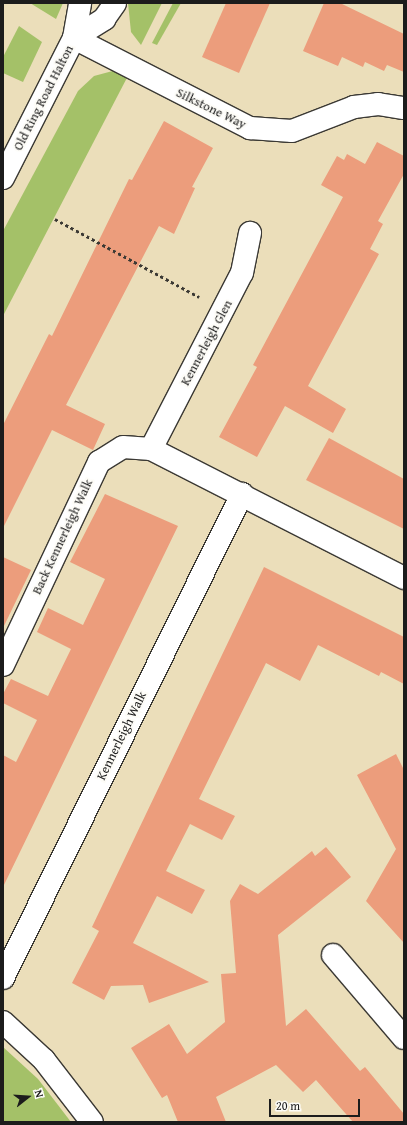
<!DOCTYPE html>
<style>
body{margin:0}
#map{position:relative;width:407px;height:1125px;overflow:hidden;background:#ebdeba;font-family:"Gentium Book Plus",serif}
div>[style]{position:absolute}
.green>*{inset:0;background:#a4c168}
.building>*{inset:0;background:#ec9d7c}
.path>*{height:2.5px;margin-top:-1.25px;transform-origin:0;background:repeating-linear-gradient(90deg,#3b3934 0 3px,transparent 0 6px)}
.roads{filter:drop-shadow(1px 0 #3b3934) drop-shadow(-1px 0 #3b3934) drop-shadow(0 1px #3b3934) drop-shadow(0 -1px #3b3934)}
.minor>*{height:22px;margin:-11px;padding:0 11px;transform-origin:11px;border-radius:11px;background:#fff}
.major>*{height:22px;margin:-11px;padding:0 11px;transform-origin:11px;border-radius:11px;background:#fff}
span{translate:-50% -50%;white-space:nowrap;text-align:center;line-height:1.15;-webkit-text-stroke:4px #fdfcf7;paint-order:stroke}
.street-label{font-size:13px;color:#1c1c1c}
.frame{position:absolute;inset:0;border:4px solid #1c1c1c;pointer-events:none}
.north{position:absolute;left:8px;top:1077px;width:40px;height:40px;-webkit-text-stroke:3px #fdfcf7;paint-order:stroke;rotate:73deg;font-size:11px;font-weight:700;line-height:16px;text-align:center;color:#1c1c1c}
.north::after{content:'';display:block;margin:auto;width:14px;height:18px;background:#1c1c1c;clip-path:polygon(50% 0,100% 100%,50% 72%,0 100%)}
.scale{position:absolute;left:269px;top:1099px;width:91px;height:18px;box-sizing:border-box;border:2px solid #1c1c1c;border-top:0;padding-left:5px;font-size:12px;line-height:14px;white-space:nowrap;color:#1c1c1c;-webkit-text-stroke:3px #fdfcf7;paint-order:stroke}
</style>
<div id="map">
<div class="green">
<i style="clip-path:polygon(30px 3px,63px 3px,56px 19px)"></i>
<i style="clip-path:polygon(128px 3px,162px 3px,141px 45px,131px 32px)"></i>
<i style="clip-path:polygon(173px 3px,181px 3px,157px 45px,152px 43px)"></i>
<i style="clip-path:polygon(19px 26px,42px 42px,23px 82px,3px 73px,3px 57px)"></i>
<i style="clip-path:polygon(120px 69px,130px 72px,3px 316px,3px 231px,78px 91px,94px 76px)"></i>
<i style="clip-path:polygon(3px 1047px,38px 1079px,71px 1122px,3px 1122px)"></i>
</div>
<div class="building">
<i style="clip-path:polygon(226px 3px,270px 3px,239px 73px,202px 57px)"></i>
<i style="clip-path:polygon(324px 3px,340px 3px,404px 34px,404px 72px,387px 65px,384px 71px,365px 62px,363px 67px,342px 57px,338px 66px,303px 51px)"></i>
<i style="clip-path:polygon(164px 121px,213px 148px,192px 187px,195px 188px,174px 234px,159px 226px,66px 405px,105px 424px,93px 450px,52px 430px,3px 528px,3px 425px,49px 334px,52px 336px,129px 179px,132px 180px)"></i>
<i style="clip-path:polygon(377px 142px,404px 156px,404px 174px,378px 221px,383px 224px,370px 249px,379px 254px,308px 386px,346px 409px,333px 433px,285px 406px,257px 457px,219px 437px,257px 367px,253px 365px,343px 197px,321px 185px,337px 156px,344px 160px,347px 154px,365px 164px)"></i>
<i style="clip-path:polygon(329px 438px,404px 479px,404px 529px,306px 480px)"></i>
<i style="clip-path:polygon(105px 494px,178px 526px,3px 887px,3px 755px,16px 762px,37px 720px,3px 703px,3px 694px,11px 679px,48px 696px,71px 649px,37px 632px,48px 608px,83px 625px,105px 579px,70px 562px)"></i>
<i style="clip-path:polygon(3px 557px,31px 570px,3px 628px)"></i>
<i style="clip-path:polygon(264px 567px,404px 637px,404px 684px,381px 672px,379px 676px,318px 645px,300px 681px,266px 663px,199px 799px,235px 816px,222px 840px,190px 824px,166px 871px,205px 890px,192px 914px,157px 896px,133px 943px,209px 982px,149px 1003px,143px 985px,111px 986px,104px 1000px,72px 983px,99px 931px,92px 927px)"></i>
<i style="clip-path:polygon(396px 754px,404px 770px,404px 943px,366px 901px,396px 849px,357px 775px)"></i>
<i style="clip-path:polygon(326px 847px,351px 877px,278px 935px,286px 1026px,306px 1009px,360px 1071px,365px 1067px,404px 1114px,404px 1122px,353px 1122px,316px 1080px,303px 1092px,276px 1065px,216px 1097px,226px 1122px,178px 1122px,167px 1095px,162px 1098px,131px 1048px,169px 1024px,187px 1054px,225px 1022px,221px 974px,236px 973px,230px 901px,240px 884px,258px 894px,312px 851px,315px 856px)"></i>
</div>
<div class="path">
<i style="left:55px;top:219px;width:164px;rotate:28.4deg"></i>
</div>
<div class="roads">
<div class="minor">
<i style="left:74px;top:38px;width:198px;rotate:27.1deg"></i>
<i style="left:250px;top:128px;width:42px;rotate:4.1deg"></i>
<i style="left:292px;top:131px;width:66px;rotate:-21.2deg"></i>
<i style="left:354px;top:107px;width:24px;rotate:-7deg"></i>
<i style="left:378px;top:104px;width:26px;rotate:9deg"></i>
<i style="left:151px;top:449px;width:198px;rotate:-62.7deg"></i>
<i style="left:242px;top:273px;width:41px;rotate:-78.7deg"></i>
<i style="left:3px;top:665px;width:225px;rotate:-64.7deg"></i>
<i style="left:99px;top:462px;width:28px;rotate:-32deg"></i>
<i style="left:123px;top:447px;width:28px;rotate:4deg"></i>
<i style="left:151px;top:449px;width:284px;rotate:27deg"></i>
<i style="left:333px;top:955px;width:109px;rotate:49.5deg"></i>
<i style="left:3px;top:978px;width:540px;rotate:-63.72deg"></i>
<i style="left:3px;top:1022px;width:56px;rotate:42.8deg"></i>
<i style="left:44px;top:1060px;width:78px;rotate:52.3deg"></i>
</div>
<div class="major">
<i style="left:74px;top:38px;width:36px;rotate:-32deg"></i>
<i style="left:104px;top:19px;width:19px;rotate:-55deg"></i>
<i style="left:3px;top:178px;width:157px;rotate:-63.1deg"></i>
<i style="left:74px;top:38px;width:36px;rotate:-80deg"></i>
</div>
</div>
<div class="street-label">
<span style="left:44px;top:98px;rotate:-63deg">Old Ring Road Halton</span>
<span style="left:211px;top:109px;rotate:26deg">Silkstone Way</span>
<span style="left:207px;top:343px;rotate:-62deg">Kennerleigh Glen</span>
<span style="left:63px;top:537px;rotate:-65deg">Back Kennerleigh Walk</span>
<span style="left:122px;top:736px;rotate:-64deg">Kennerleigh Walk</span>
</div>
<div class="frame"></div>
<div class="north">N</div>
<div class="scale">20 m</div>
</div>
